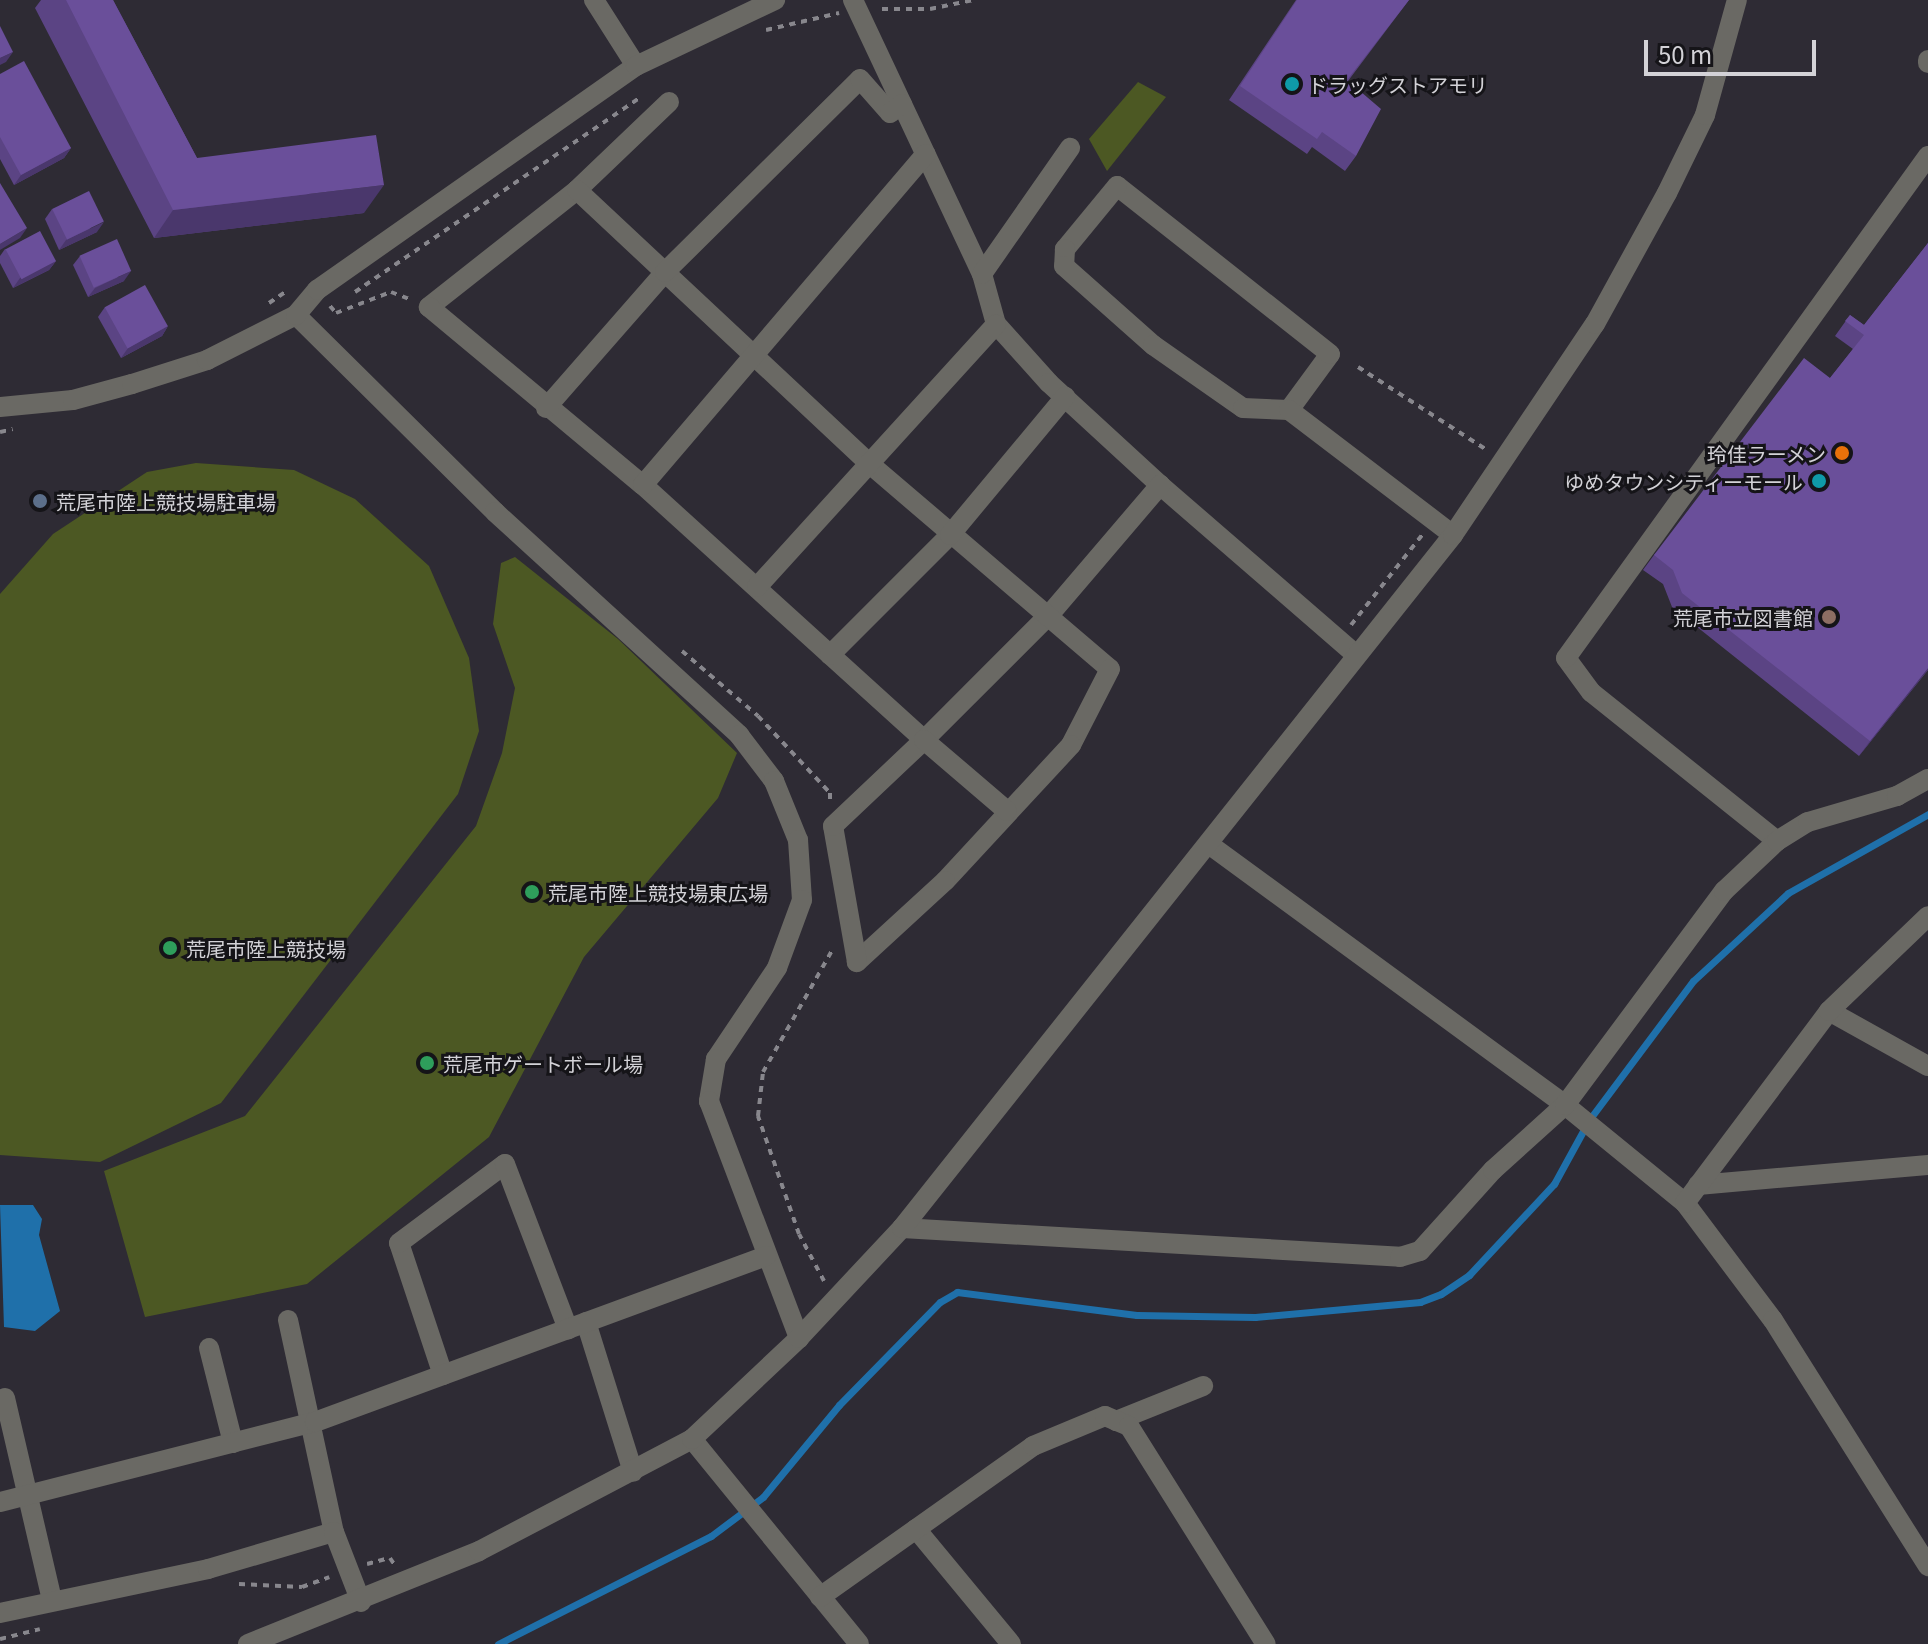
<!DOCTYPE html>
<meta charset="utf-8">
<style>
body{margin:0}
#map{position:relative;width:1928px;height:1644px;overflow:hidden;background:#2e2b34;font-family:Georgia,"Noto Sans JP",serif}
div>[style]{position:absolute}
.green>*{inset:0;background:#4c5823}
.water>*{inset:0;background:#1f70aa}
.stream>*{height:7px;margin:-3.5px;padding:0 3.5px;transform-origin:3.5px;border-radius:3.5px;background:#1f70aa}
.path>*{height:4px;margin-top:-2px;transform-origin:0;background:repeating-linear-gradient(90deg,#88878d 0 6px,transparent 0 12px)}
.minor>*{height:20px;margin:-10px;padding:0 10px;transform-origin:10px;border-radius:10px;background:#6a6964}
.wall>*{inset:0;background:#5b4484}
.shaded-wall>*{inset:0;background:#4a376c}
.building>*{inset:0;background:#6a4f9a;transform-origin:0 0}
.dots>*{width:22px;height:22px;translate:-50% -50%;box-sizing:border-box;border:4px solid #151418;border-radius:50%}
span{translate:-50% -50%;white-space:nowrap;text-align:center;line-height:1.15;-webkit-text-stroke:6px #151418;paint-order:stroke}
.poi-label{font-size:20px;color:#d3d2d7}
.left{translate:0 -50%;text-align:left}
.right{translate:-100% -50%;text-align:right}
.scale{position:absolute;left:1644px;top:40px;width:172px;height:36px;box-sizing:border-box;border:4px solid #d3d2d7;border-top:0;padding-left:10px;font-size:24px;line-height:28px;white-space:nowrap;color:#d3d2d7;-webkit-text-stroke:6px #151418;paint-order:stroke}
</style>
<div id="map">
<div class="green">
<i style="clip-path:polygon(1138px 82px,1166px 97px,1107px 171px,1089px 139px)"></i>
<i style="clip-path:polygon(196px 463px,294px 470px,355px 499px,429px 566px,469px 658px,479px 731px,458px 794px,221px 1103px,100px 1162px,0 1155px,0 594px,53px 534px,147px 472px)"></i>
<i style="clip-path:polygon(515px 557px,618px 639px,737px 753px,718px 798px,584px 957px,489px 1137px,307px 1284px,145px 1317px,104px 1171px,245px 1116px,476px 826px,502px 753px,515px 688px,493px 624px,501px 563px)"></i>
</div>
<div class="water">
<i style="clip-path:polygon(0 1205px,33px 1205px,42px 1219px,39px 1235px,60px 1311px,35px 1331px,4px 1327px)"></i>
</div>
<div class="stream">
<i style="left:498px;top:1644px;width:239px;rotate:-26.9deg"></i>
<i style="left:711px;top:1536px;width:65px;rotate:-36.9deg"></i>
<i style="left:763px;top:1497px;width:119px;rotate:-50.4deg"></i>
<i style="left:839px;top:1405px;width:144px;rotate:-45.6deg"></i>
<i style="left:940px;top:1302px;width:20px;rotate:-30deg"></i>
<i style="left:957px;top:1292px;width:181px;rotate:7.3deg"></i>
<i style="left:1137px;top:1315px;width:118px;rotate:1deg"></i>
<i style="left:1255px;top:1317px;width:166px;rotate:-5.2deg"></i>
<i style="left:1420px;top:1302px;width:22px;rotate:-21deg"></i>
<i style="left:1441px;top:1294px;width:34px;rotate:-34deg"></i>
<i style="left:1469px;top:1275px;width:125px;rotate:-47deg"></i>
<i style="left:1554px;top:1184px;width:73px;rotate:-61.3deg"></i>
<i style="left:1589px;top:1120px;width:174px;rotate:-53.2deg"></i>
<i style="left:1693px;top:981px;width:129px;rotate:-42.8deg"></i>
<i style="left:1788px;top:893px;width:161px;rotate:-29.4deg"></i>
</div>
<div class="path">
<i style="left:882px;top:9px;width:48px"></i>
<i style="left:930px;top:9px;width:44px;rotate:-11.8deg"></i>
<i style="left:766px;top:30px;width:75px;rotate:-13.1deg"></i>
<i style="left:355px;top:292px;width:344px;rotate:-34.3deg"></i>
<i style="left:269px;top:303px;width:23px;rotate:-34deg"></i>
<i style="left:330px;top:306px;width:9px;rotate:49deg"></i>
<i style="left:336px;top:313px;width:59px;rotate:-20.9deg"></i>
<i style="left:391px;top:292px;width:22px;rotate:21deg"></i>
<i style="left:1358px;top:367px;width:151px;rotate:32.8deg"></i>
<i style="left:0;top:432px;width:13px;rotate:-13deg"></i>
<i style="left:1351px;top:625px;width:115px;rotate:-51.7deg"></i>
<i style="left:682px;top:651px;width:100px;rotate:40.5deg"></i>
<i style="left:758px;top:716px;width:105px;rotate:46.9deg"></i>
<i style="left:830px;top:793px;width:6px;rotate:90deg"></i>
<i style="left:824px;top:1281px;width:53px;rotate:-118deg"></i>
<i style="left:799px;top:1234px;width:125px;rotate:-109.2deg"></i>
<i style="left:758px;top:1116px;width:44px;rotate:-83.5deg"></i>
<i style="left:763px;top:1072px;width:142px;rotate:-60.4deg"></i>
<i style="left:367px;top:1564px;width:24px;rotate:-15deg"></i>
<i style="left:390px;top:1558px;width:7px;rotate:56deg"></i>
<i style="left:239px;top:1584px;width:63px;rotate:2.7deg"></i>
<i style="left:302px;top:1587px;width:29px;rotate:-20deg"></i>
<i style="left:0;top:1639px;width:41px;rotate:-14deg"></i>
</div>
<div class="minor">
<i style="left:594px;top:0;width:78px;rotate:57.5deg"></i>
<i style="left:853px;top:0;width:303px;rotate:64.8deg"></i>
<i style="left:982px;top:274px;width:52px;rotate:74.4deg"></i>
<i style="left:996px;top:324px;width:79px;rotate:48.1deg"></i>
<i style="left:1049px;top:383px;width:151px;rotate:42.6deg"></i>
<i style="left:1160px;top:485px;width:259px;rotate:40.9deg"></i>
<i style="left:1928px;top:60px;width:3px;rotate:90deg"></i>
<i style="left:669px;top:102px;width:127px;rotate:136.3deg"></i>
<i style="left:577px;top:190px;width:189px;rotate:141.7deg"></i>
<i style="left:429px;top:307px;width:278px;rotate:39.8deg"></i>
<i style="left:643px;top:485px;width:379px;rotate:42.2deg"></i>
<i style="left:924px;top:740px;width:178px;rotate:-45deg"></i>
<i style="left:1050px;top:614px;width:170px;rotate:-49.5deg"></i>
<i style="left:577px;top:190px;width:403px;rotate:43.1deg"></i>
<i style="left:871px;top:465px;width:314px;rotate:40.5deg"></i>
<i style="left:1110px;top:669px;width:85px;rotate:117.2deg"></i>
<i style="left:1071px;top:745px;width:185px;rotate:132.8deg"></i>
<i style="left:945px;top:881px;width:120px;rotate:137.4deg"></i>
<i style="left:857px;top:962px;width:138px;rotate:-100deg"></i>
<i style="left:833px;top:826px;width:125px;rotate:-43.4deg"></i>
<i style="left:924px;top:740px;width:109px;rotate:40.5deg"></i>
<i style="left:982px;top:274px;width:154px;rotate:-55.1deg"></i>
<i style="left:296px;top:315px;width:280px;rotate:44.7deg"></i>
<i style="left:495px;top:512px;width:331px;rotate:42.4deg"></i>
<i style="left:739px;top:735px;width:58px;rotate:52.7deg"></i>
<i style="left:774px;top:781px;width:64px;rotate:67.9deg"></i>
<i style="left:798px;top:840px;width:60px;rotate:86.2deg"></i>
<i style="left:802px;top:900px;width:72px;rotate:110.2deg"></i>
<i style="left:777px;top:968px;width:110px;rotate:123.8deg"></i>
<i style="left:716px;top:1059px;width:43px;rotate:99.5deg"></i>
<i style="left:709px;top:1101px;width:254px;rotate:69.2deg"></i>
<i style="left:0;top:407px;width:73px;rotate:-5.5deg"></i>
<i style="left:73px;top:400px;width:61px;rotate:-15.2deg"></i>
<i style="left:132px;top:384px;width:79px;rotate:-17.7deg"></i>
<i style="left:207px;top:360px;width:100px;rotate:-26.8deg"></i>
<i style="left:296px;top:315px;width:33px;rotate:-50deg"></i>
<i style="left:317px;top:290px;width:390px;rotate:-35.1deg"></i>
<i style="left:636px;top:66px;width:154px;rotate:-25.4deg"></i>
<i style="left:546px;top:408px;width:181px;rotate:-48.8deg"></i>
<i style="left:665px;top:272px;width:274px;rotate:-44.7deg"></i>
<i style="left:860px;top:79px;width:45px;rotate:48.6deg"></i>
<i style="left:890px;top:113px;width:15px;rotate:-37deg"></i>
<i style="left:1289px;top:410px;width:69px;rotate:-53.8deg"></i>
<i style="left:1330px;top:354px;width:271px;rotate:-141.7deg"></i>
<i style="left:1117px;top:186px;width:82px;rotate:129.5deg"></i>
<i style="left:1065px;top:249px;width:17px;rotate:93deg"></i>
<i style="left:1064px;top:266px;width:119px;rotate:41.6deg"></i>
<i style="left:1153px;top:345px;width:110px;rotate:35deg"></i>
<i style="left:1243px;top:408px;width:46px;rotate:2.5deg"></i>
<i style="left:1289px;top:410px;width:206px;rotate:37.3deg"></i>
<i style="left:643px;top:485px;width:435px;rotate:-49.5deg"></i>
<i style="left:757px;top:587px;width:355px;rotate:-47.7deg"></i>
<i style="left:830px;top:655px;width:170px;rotate:-45deg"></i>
<i style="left:950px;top:535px;width:180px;rotate:-50.2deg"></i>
<i style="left:1777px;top:841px;width:238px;rotate:-141.3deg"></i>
<i style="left:1591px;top:692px;width:42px;rotate:-126.3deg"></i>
<i style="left:1566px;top:658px;width:619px;rotate:-54.2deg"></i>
<i style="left:1210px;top:845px;width:440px;rotate:36.2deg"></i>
<i style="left:1565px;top:1105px;width:155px;rotate:39.2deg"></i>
<i style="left:1685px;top:1203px;width:146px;rotate:53.1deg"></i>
<i style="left:1773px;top:1320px;width:291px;rotate:57.8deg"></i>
<i style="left:1829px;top:1011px;width:113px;rotate:29.1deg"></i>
<i style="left:1698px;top:1185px;width:231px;rotate:-5deg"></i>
<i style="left:1685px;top:1203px;width:240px;rotate:-53.1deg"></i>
<i style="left:1829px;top:1011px;width:137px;rotate:-43.8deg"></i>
<i style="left:902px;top:1228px;width:499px;rotate:3.3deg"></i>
<i style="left:1400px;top:1257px;width:21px;rotate:-17deg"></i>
<i style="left:1420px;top:1251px;width:109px;rotate:-48deg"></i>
<i style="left:1493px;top:1170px;width:97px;rotate:-42.1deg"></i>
<i style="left:1565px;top:1105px;width:267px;rotate:-53.4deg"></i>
<i style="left:1724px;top:891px;width:73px;rotate:-43.3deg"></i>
<i style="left:1777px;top:841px;width:36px;rotate:-32deg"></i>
<i style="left:1808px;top:822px;width:93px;rotate:-16.3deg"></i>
<i style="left:1897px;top:796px;width:35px;rotate:-29deg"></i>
<i style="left:288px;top:1320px;width:217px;rotate:77.8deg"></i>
<i style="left:586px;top:1322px;width:157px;rotate:72.6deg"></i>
<i style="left:209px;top:1348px;width:98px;rotate:75.8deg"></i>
<i style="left:443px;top:1375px;width:139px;rotate:-108.4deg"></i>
<i style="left:399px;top:1243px;width:132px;rotate:-36.7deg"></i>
<i style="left:505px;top:1164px;width:177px;rotate:69.1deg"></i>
<i style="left:5px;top:1398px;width:207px;rotate:76.9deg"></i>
<i style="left:1116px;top:1421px;width:94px;rotate:-21.9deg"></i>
<i style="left:692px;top:1439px;width:264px;rotate:50.8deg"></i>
<i style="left:0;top:1502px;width:325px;rotate:-14.3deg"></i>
<i style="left:315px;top:1422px;width:481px;rotate:-20.2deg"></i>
<i style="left:916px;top:1529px;width:149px;rotate:50.4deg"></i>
<i style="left:820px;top:1597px;width:261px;rotate:-35.3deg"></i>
<i style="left:1033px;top:1446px;width:78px;rotate:-22.6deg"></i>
<i style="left:1105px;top:1416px;width:26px;rotate:23deg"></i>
<i style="left:1129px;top:1426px;width:257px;rotate:57.9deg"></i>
<i style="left:0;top:1613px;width:213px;rotate:-11.9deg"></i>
<i style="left:208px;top:1569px;width:131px;rotate:-16.4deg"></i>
<i style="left:334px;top:1532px;width:75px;rotate:68.9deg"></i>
<i style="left:248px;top:1644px;width:249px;rotate:-21.9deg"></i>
<i style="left:479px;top:1551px;width:241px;rotate:-27.7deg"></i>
<i style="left:692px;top:1439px;width:147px;rotate:-43.3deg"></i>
<i style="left:799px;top:1338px;width:151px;rotate:-46.9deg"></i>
<i style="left:902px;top:1228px;width:885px;rotate:-51.51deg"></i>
<i style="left:1453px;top:535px;width:254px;rotate:-56.1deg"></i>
<i style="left:1595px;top:324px;width:149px;rotate:-61.2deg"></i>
<i style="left:1667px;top:193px;width:87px;rotate:-64deg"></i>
<i style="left:1705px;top:115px;width:119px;rotate:-74.5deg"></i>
</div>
<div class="wall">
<i style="clip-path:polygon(41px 0,113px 0,197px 158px,364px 213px,154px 238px,35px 8px)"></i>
<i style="clip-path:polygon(1296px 0,1409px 0,1348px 81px,1356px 156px,1345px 171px,1312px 147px,1307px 154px,1229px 100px)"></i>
<i style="clip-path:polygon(0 74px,71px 148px,64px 158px,14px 185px,0 159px)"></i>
<i style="clip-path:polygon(52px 209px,97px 232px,59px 250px,45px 219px)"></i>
<i style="clip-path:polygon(1928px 243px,1928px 670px,1859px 756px,1672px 607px,1663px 584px,1643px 570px,1654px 555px,1830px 378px,1853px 349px,1835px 336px,1850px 315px,1864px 325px)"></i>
<i style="clip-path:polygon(5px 249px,56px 261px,49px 270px,13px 288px,0 263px,0 256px)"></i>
<i style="clip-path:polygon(80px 256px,124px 281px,88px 297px,73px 265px)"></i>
<i style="clip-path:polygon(105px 307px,168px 326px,162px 336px,121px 358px,98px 317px)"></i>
</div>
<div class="shaded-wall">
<i style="clip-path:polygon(13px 52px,6px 62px,0 65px,0 58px)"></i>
<i style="clip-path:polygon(71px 148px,64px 158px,14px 185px,21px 175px)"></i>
<i style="clip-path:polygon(384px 185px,364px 213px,154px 238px,173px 210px)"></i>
<i style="clip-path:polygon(104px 222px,97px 232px,59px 250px,66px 240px)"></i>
<i style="clip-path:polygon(27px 228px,20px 238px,0 250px,0 244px)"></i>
<i style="clip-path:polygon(56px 261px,49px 270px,13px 288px,20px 278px)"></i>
<i style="clip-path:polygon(131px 271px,124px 281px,88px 297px,95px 288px)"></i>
<i style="clip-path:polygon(168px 326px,162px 336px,121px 358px,128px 348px)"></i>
<i style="clip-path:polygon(1928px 668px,1928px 670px,1859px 756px,1870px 741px)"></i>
</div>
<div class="building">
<i style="clip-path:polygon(66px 0,113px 0,197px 158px,376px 135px,384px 185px,173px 210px)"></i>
<i style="clip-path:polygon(1297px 0,1409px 0,1347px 80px,1381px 109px,1356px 156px,1322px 132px,1317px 139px,1240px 86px)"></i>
<i style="clip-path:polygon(0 26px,13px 52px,0 58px)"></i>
<i style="clip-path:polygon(24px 61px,71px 148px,21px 175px,0 137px,0 74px)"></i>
<i style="clip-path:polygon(0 183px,27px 228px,0 244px)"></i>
<i style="left:89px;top:191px;width:34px;height:41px;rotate:64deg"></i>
<i style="left:40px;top:231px;width:34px;height:39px;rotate:62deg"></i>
<i style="left:117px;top:239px;width:35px;height:41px;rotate:66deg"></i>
<i style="clip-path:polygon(1928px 243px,1928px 668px,1870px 741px,1682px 593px,1673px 570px,1654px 555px,1804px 358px,1830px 378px,1864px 335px,1845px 321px,1850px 315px,1864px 325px)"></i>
<i style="left:145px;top:285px;width:47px;height:46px;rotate:61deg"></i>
</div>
<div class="dots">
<i style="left:1292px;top:84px;background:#0f9aa8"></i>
<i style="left:1842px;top:453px;background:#e8710a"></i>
<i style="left:1819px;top:481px;background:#0f9aa8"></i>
<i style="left:40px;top:501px;background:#5c6f8a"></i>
<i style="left:1829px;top:617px;background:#8d6e63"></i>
<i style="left:532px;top:892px;background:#2e9e5b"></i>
<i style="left:170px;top:948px;background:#2e9e5b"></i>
<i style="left:427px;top:1063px;background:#2e9e5b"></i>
</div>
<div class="poi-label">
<span class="left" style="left:1308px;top:84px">ドラッグストアモリ</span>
<span class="right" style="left:1826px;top:453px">玲佳ラーメン</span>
<span class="right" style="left:1803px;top:481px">ゆめタウンシティーモール</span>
<span class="left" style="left:56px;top:501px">荒尾市陸上競技場駐車場</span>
<span class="right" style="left:1813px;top:617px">荒尾市立図書館</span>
<span class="left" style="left:548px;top:892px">荒尾市陸上競技場東広場</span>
<span class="left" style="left:186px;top:948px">荒尾市陸上競技場</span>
<span class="left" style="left:443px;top:1063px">荒尾市ゲートボール場</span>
</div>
<div class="scale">50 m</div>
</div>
